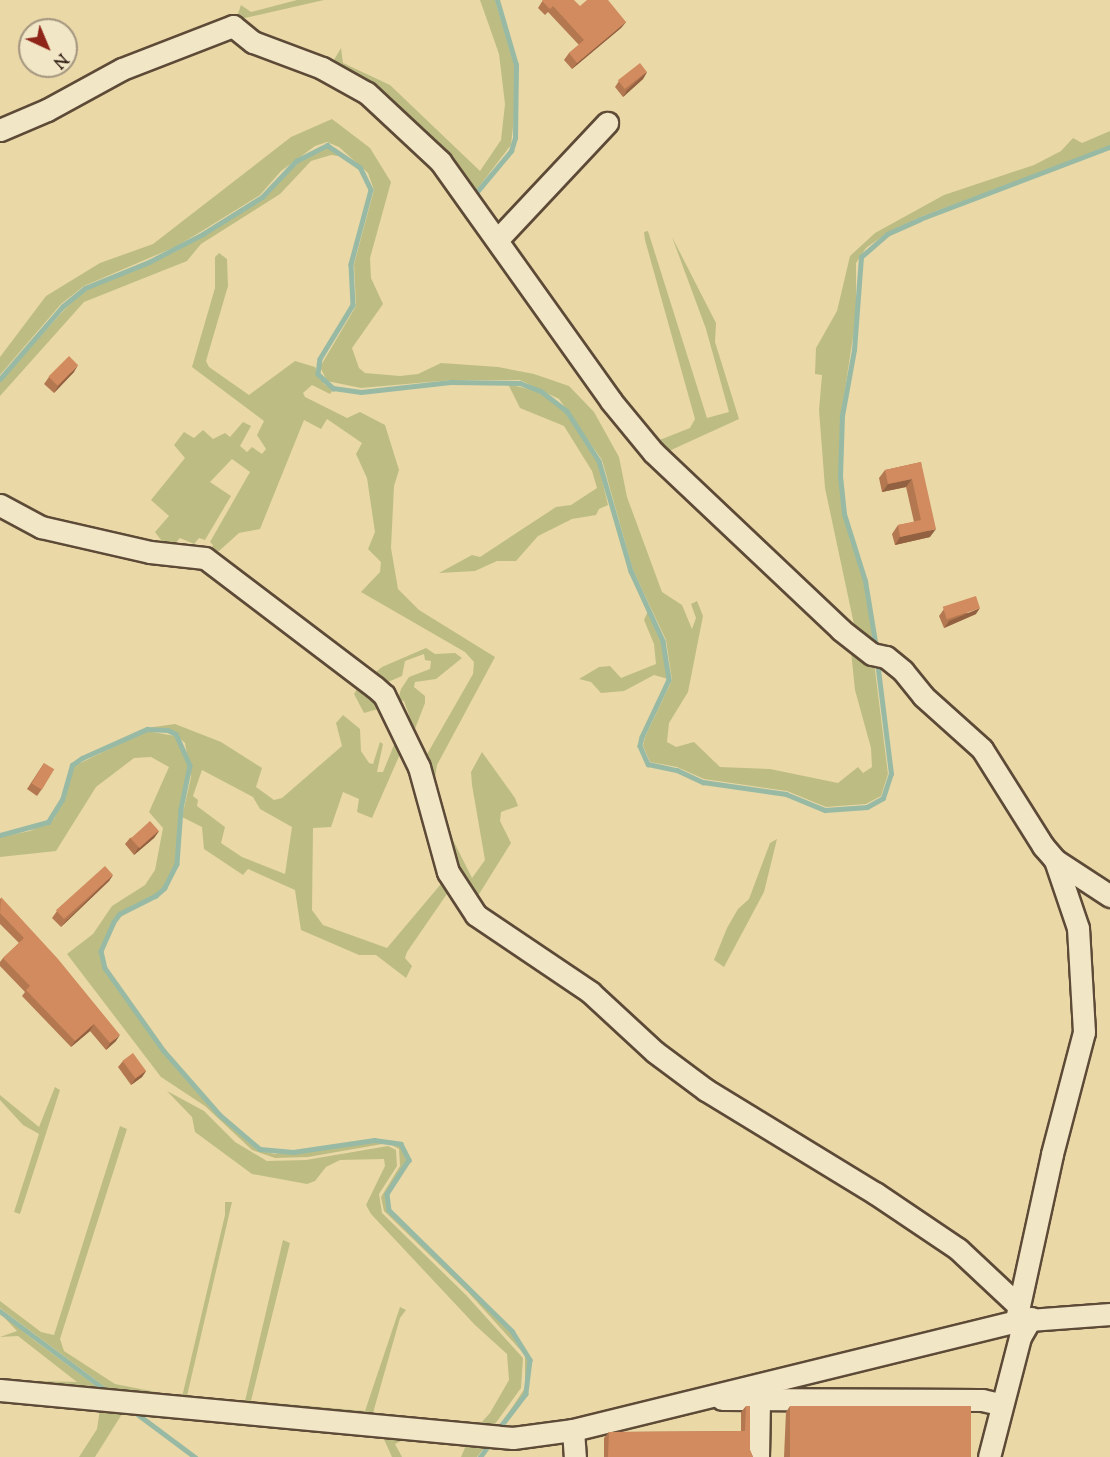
<!DOCTYPE html>
<style>
body{margin:0}
#map{position:relative;width:1110px;height:1457px;overflow:hidden;background:#ead8a7;font-family:"Sorts Mill Goudy",serif}
div>[style]{position:absolute}
.green>*{inset:0;background:#bdbd83}
.stream>*{height:4.5px;margin:-2.25px;padding:0 2.25px;transform-origin:2.25px;border-radius:2.25px;background:#98baa4}
.roads{filter:drop-shadow(2px 0 #5d4a37) drop-shadow(-2px 0 #5d4a37) drop-shadow(0 2px #5d4a37) drop-shadow(0 -2px #5d4a37)}
.minor>*{height:21px;margin:-10.5px;padding:0 10.5px;transform-origin:10.5px;border-radius:10.5px;background:#f1e6c6}
.wall>*{inset:0;background:#b47851}
.shaded-wall>*{inset:0;background:#926142}
.building>*{inset:0;background:#d18b5e;transform-origin:0 0}
span{translate:-50% -50%;white-space:nowrap;text-align:center;line-height:1.15;-webkit-text-stroke:4.5px #f1e6c6;paint-order:stroke}
.north{position:absolute;left:18px;top:18px;width:60px;height:60px;box-sizing:border-box;background:#f1e6c6;border:2px solid #a3957e;border-radius:50%;rotate:136deg;font-size:16px;font-weight:700;line-height:24px;text-align:center;color:#2e1b12}
.north::after{content:'';display:block;margin:auto;width:21px;height:27px;background:#8f2418;clip-path:polygon(50% 0,100% 100%,50% 72%,0 100%)}
</style>
<div id="map">
<div class="green">
<i style="clip-path:polygon(297px 0,324px 0,236px 20px,241px 5px,251px 12px)"></i>
<i style="clip-path:polygon(480px 0,495px 0,515px 67px,517px 91px,511px 145px,474px 193px,332px 63px,341px 48px,343px 63px,390px 85px,480px 171px,501px 140px,505px 104px,499px 54px)"></i>
<i style="clip-path:polygon(332px 119px,370px 148px,391px 182px,370px 258px,371px 278px,383px 304px,352px 348px,359px 368px,365px 373px,400px 376px,418px 374px,441px 363px,498px 367px,534px 374px,569px 386px,594px 412px,619px 457px,627px 497px,662px 592px,682px 605px,692px 629px,696px 618px,691px 604px,697px 601px,703px 616px,688px 692px,669px 723px,667px 742px,676px 747px,694px 742px,720px 767px,770px 769px,838px 783px,858px 767px,863px 773px,872px 767px,871px 748px,855px 690px,850px 642px,874px 662px,888px 774px,881px 796px,866px 804px,826px 807px,787px 791px,704px 779px,677px 767px,650px 762px,643px 746px,645px 737px,672px 680px,666px 640px,633px 570px,602px 460px,559px 399px,520px 380px,452px 380px,361px 388px,327px 381px,320px 367px,356px 306px,354px 264px,374px 190px,368px 173px,339px 147px,327px 142px,315px 146px,281px 171px,260px 195px,202px 231px,175px 247px,84px 286px,61px 304px,0 375px,0 357px,46px 296px,100px 263px,153px 244px,291px 137px)"></i>
<i style="clip-path:polygon(1110px 131px,1110px 146px,920px 217px,887px 233px,866px 248px,856px 263px,856px 317px,841px 416px,839px 476px,843px 514px,864px 581px,875px 652px,855px 629px,825px 488px,819px 410px,822px 375px,815px 374px,816px 348px,837px 311px,850px 256px,875px 233px,944px 195px,1034px 165px,1061px 151px,1073px 138px,1082px 143px)"></i>
<i style="clip-path:polygon(327px 147px,346px 157px,331px 155px,311px 161px,280px 194px,201px 244px,187px 261px,84px 302px,0 396px,0 381px,75px 298px,86px 289px,177px 251px,263px 198px,297px 163px)"></i>
<i style="clip-path:polygon(648px 231px,707px 418px,729px 412px,706px 329px,672px 237px,716px 323px,715px 342px,739px 419px,669px 451px,736px 516px,770px 557px,663px 458px,502px 237px,506px 233px,657px 441px,690px 428px,695px 419px,645px 240px,644px 232px)"></i>
<i style="clip-path:polygon(219px 253px,227px 259px,228px 286px,206px 361px,209px 367px,249px 395px,295px 361px,315px 367px,324px 384px,333px 390px,330px 394px,312px 385px,303px 393px,305px 397px,347px 418px,360px 412px,385px 425px,399px 470px,394px 486px,391px 548px,398px 589px,419px 610px,495px 657px,437px 765px,435px 778px,453px 840px,472px 878px,485px 860px,472px 785px,471px 772px,482px 752px,515px 798px,518px 806px,501px 812px,500px 821px,511px 843px,476px 899px,467px 898px,422px 763px,473px 674px,474px 662px,465px 652px,361px 592px,380px 572px,381px 562px,368px 549px,375px 532px,367px 478px,356px 454px,362px 443px,327px 419px,321px 429px,304px 420px,260px 529px,239px 533px,219px 551px,208px 554px,213px 545px,210px 542px,250px 472px,232px 459px,210px 482px,231px 496px,205px 540px,199px 538px,194px 544px,180px 538px,168px 551px,154px 547px,161px 540px,155px 532px,169px 516px,151px 500px,185px 458px,174px 445px,184px 432px,194px 438px,203px 430px,213px 439px,225px 433px,230px 437px,243px 422px,251px 426px,240px 446px,247px 452px,252px 447px,262px 454px,266px 449px,257px 435px,264px 421px,192px 367px,215px 288px,215px 257px)"></i>
<i style="clip-path:polygon(508px 384px,540px 392px,566px 412px,598px 462px,608px 505px,599px 509px,596px 515px,572px 519px,538px 536px,516px 561px,497px 561px,475px 571px,439px 573px,472px 555px,480px 557px,556px 507px,571px 505px,597px 488px,592px 471px,564px 426px,520px 408px)"></i>
<i style="clip-path:polygon(648px 611px,662px 641px,668px 679px,654px 675px,624px 691px,601px 693px,591px 682px,579px 679px,599px 667px,610px 666px,621px 678px,656px 664px,654px 644px,644px 620px)"></i>
<i style="clip-path:polygon(426px 648px,435px 654px,455px 653px,462px 658px,436px 679px,415px 682px,414px 687px,425px 696px,425px 703px,411px 739px,405px 725px,409px 715px,404px 701px,398px 700px,401px 689px,409px 677px,430px 669px,431px 661px,425px 660px,424px 654px,405px 661px,402px 676px,381px 685px,371px 676px,382px 667px)"></i>
<i style="clip-path:polygon(362px 681px,385px 707px,364px 713px,354px 694px)"></i>
<i style="clip-path:polygon(evenodd,343px 715px,360px 729px,361px 751px,369px 763px,373px 764px,380px 742px,383px 744px,377px 772px,383px 772px,394px 745px,401px 740px,404px 745px,372px 818px,357px 812px,359px 799px,343px 792px,331px 827px,313px 828px,312px 910px,323px 925px,387px 948px,446px 878px,451px 888px,407px 952px,405px 958px,412px 966px,406px 978px,376px 955px,359px 955px,301px 930px,295px 890px,248px 869px,243px 875px,204px 849px,202px 827px,182px 817px,191px 777px,185px 743px,169px 728px,147px 728px,175px 724px,221px 742px,262px 768px,256px 787px,274px 800px,282px 798px,342px 746px,336px 723px,343px 715px,202px 770px,253px 797px,260px 809px,292px 827px,285px 874px,242px 857px,221px 843px,225px 827px,197px 806px,198px 800px,193px 796px,202px 770px)"></i>
<i style="clip-path:polygon(147px 731px,175px 736px,189px 765px,180px 809px,176px 863px,164px 886px,155px 895px,119px 913px,113px 921px,100px 951px,102px 964px,163px 1052px,219px 1115px,255px 1148px,274px 1154px,387px 1140px,403px 1148px,407px 1163px,386px 1193px,388px 1210px,511px 1332px,529px 1361px,530px 1378px,525px 1393px,495px 1433px,525px 1388px,525px 1355px,468px 1292px,384px 1211px,381px 1197px,400px 1166px,399px 1149px,388px 1143px,308px 1157px,275px 1158px,252px 1150px,205px 1106px,161px 1077px,67px 954px,93px 934px,112px 906px,145px 885px,155px 870px,163px 828px,149px 812px,169px 767px,151px 757px,134px 758px,96px 787px,56px 851px,0 857px,0 837px,30px 831px,54px 819px,74px 766px)"></i>
<i style="clip-path:polygon(777px 839px,764px 892px,724px 967px,714px 960px,727px 928px,738px 909px,749px 899px,770px 843px)"></i>
<i style="clip-path:polygon(55px 1087px,60px 1090px,20px 1214px,14px 1212px,39px 1134px,23px 1125px,0 1100px,0 1095px,39px 1127px)"></i>
<i style="clip-path:polygon(167px 1091px,204px 1111px,235px 1142px,267px 1161px,306px 1160px,388px 1146px,396px 1150px,397px 1166px,379px 1194px,382px 1213px,466px 1295px,523px 1358px,521px 1388px,487px 1435px,109px 1395px,108px 1389px,0 1308px,0 1301px,41px 1332px,54px 1335px,120px 1126px,127px 1129px,60px 1339px,64px 1351px,115px 1384px,182px 1397px,225px 1215px,225px 1202px,232px 1202px,187px 1396px,245px 1401px,283px 1240px,290px 1243px,251px 1401px,365px 1411px,400px 1307px,406px 1310px,400px 1318px,373px 1413px,472px 1423px,481px 1423px,490px 1413px,509px 1380px,507px 1354px,475px 1325px,371px 1214px,366px 1205px,385px 1166px,384px 1159px,340px 1160px,326px 1167px,315px 1181px,307px 1184px,252px 1174px,195px 1132px,192px 1117px)"></i>
<i style="clip-path:polygon(0 1313px,35px 1341px,104px 1392px,0 1380px,77px 1382px,18px 1336px,0 1337px,17px 1331px)"></i>
<i style="clip-path:polygon(100px 1409px,131px 1412px,122px 1414px,95px 1457px,79px 1457px,97px 1429px)"></i>
<i style="clip-path:polygon(382px 1435px,490px 1440px,477px 1457px,461px 1457px,467px 1443px,401px 1441px,395px 1444px,402px 1457px,392px 1457px)"></i>
</div>
<div class="stream">
<i style="left:476px;top:193px;width:55px;rotate:-50.2deg"></i>
<i style="left:511px;top:151px;width:14px;rotate:-73deg"></i>
<i style="left:515px;top:138px;width:73px;rotate:-89.2deg"></i>
<i style="left:516px;top:65px;width:68px;rotate:-106.3deg"></i>
<i style="left:0;top:379px;width:96px;rotate:-49.2deg"></i>
<i style="left:63px;top:306px;width:28px;rotate:-39deg"></i>
<i style="left:85px;top:288px;width:69px;rotate:-22.1deg"></i>
<i style="left:149px;top:262px;width:61px;rotate:-27.4deg"></i>
<i style="left:203px;top:234px;width:70px;rotate:-32.1deg"></i>
<i style="left:262px;top:197px;width:50px;rotate:-46.6deg"></i>
<i style="left:296px;top:161px;width:35px;rotate:-27deg"></i>
<i style="left:327px;top:145px;width:40px;rotate:34deg"></i>
<i style="left:360px;top:167px;width:25px;rotate:64deg"></i>
<i style="left:371px;top:190px;width:77px;rotate:105.1deg"></i>
<i style="left:351px;top:264px;width:41px;rotate:87.2deg"></i>
<i style="left:353px;top:305px;width:63px;rotate:121.4deg"></i>
<i style="left:320px;top:359px;width:15px;rotate:98deg"></i>
<i style="left:318px;top:374px;width:21px;rotate:43deg"></i>
<i style="left:333px;top:388px;width:28px;rotate:8deg"></i>
<i style="left:361px;top:392px;width:92px;rotate:-6.3deg"></i>
<i style="left:452px;top:382px;width:68px;rotate:0.8deg"></i>
<i style="left:520px;top:383px;width:22px;rotate:21deg"></i>
<i style="left:541px;top:391px;width:33px;rotate:38deg"></i>
<i style="left:567px;top:411px;width:59px;rotate:57.4deg"></i>
<i style="left:599px;top:461px;width:115px;rotate:73.8deg"></i>
<i style="left:631px;top:571px;width:77px;rotate:65.4deg"></i>
<i style="left:663px;top:641px;width:39px;rotate:81deg"></i>
<i style="left:669px;top:680px;width:63px;rotate:115.3deg"></i>
<i style="left:642px;top:737px;width:9px;rotate:103deg"></i>
<i style="left:640px;top:746px;width:20px;rotate:66deg"></i>
<i style="left:648px;top:764px;width:30px;rotate:12deg"></i>
<i style="left:677px;top:770px;width:29px;rotate:25deg"></i>
<i style="left:703px;top:782px;width:84px;rotate:8.2deg"></i>
<i style="left:786px;top:794px;width:42px;rotate:22.3deg"></i>
<i style="left:825px;top:810px;width:42px;rotate:-4.1deg"></i>
<i style="left:867px;top:807px;width:18px;rotate:-29deg"></i>
<i style="left:883px;top:798px;width:25px;rotate:-72deg"></i>
<i style="left:891px;top:774px;width:114px;rotate:-97.1deg"></i>
<i style="left:876px;top:648px;width:68px;rotate:-99.3deg"></i>
<i style="left:865px;top:581px;width:70px;rotate:-107.4deg"></i>
<i style="left:844px;top:514px;width:38px;rotate:-96deg"></i>
<i style="left:840px;top:476px;width:60px;rotate:-88.1deg"></i>
<i style="left:842px;top:416px;width:67px;rotate:-79.7deg"></i>
<i style="left:854px;top:350px;width:93px;rotate:-85.7deg"></i>
<i style="left:861px;top:257px;width:35px;rotate:-41deg"></i>
<i style="left:887px;top:234px;width:36px;rotate:-24deg"></i>
<i style="left:920px;top:219px;width:203px;rotate:-20.8deg"></i>
<i style="left:0;top:835px;width:50px;rotate:-15.2deg"></i>
<i style="left:48px;top:822px;width:26px;rotate:-58deg"></i>
<i style="left:62px;top:800px;width:36px;rotate:-74deg"></i>
<i style="left:72px;top:765px;width:12px;rotate:-35deg"></i>
<i style="left:82px;top:758px;width:71px;rotate:-24deg"></i>
<i style="left:147px;top:729px;width:21px;rotate:3deg"></i>
<i style="left:168px;top:730px;width:9px;rotate:27deg"></i>
<i style="left:176px;top:734px;width:34px;rotate:66deg"></i>
<i style="left:190px;top:765px;width:45px;rotate:101.6deg"></i>
<i style="left:181px;top:809px;width:55px;rotate:94.2deg"></i>
<i style="left:177px;top:864px;width:27px;rotate:117deg"></i>
<i style="left:165px;top:888px;width:12px;rotate:138deg"></i>
<i style="left:156px;top:896px;width:40px;rotate:153.4deg"></i>
<i style="left:120px;top:914px;width:10px;rotate:127deg"></i>
<i style="left:114px;top:922px;width:32px;rotate:114deg"></i>
<i style="left:101px;top:951px;width:17px;rotate:77deg"></i>
<i style="left:105px;top:968px;width:102px;rotate:54.6deg"></i>
<i style="left:164px;top:1051px;width:85px;rotate:48.8deg"></i>
<i style="left:220px;top:1115px;width:52px;rotate:40.4deg"></i>
<i style="left:260px;top:1149px;width:33px;rotate:5deg"></i>
<i style="left:293px;top:1152px;width:82px;rotate:-8.4deg"></i>
<i style="left:374px;top:1140px;width:27px;rotate:8deg"></i>
<i style="left:401px;top:1144px;width:18px;rotate:63deg"></i>
<i style="left:409px;top:1160px;width:40px;rotate:122.9deg"></i>
<i style="left:387px;top:1194px;width:16px;rotate:83deg"></i>
<i style="left:389px;top:1210px;width:173px;rotate:44.5deg"></i>
<i style="left:512px;top:1331px;width:34px;rotate:58deg"></i>
<i style="left:530px;top:1360px;width:34px;rotate:97deg"></i>
<i style="left:526px;top:1394px;width:44px;rotate:127.6deg"></i>
<i style="left:0;top:1311px;width:134px;rotate:36.8deg"></i>
<i style="left:132px;top:1410px;width:79px;rotate:36.7deg"></i>
<i style="left:480px;top:1457px;width:19px;rotate:-54deg"></i>
</div>
<div class="roads">
<div class="minor">
<i style="left:0;top:130px;width:51px;rotate:-23.1deg"></i>
<i style="left:47px;top:110px;width:85px;rotate:-28.7deg"></i>
<i style="left:122px;top:69px;width:119px;rotate:-21.2deg"></i>
<i style="left:233px;top:26px;width:26px;rotate:39deg"></i>
<i style="left:253px;top:42px;width:74px;rotate:20.6deg"></i>
<i style="left:322px;top:68px;width:51px;rotate:29.1deg"></i>
<i style="left:367px;top:93px;width:100px;rotate:43deg"></i>
<i style="left:440px;top:161px;width:295px;rotate:54.5deg"></i>
<i style="left:611px;top:401px;width:66px;rotate:50.5deg"></i>
<i style="left:653px;top:452px;width:259px;rotate:43.4deg"></i>
<i style="left:841px;top:630px;width:39px;rotate:38deg"></i>
<i style="left:872px;top:654px;width:14px;rotate:12deg"></i>
<i style="left:886px;top:657px;width:22px;rotate:39deg"></i>
<i style="left:903px;top:671px;width:32px;rotate:51deg"></i>
<i style="left:923px;top:696px;width:79px;rotate:41.9deg"></i>
<i style="left:982px;top:749px;width:115px;rotate:57.8deg"></i>
<i style="left:1043px;top:846px;width:18px;rotate:49deg"></i>
<i style="left:1055px;top:860px;width:66px;rotate:33.2deg"></i>
<i style="left:497px;top:240px;width:161px;rotate:-46.8deg"></i>
<i style="left:0;top:505px;width:47px;rotate:28.2deg"></i>
<i style="left:41px;top:527px;width:112px;rotate:12.9deg"></i>
<i style="left:150px;top:552px;width:55px;rotate:6.2deg"></i>
<i style="left:205px;top:558px;width:213px;rotate:37.2deg"></i>
<i style="left:375px;top:687px;width:12px;rotate:42deg"></i>
<i style="left:384px;top:695px;width:80px;rotate:64.1deg"></i>
<i style="left:419px;top:767px;width:109px;rotate:74.6deg"></i>
<i style="left:448px;top:872px;width:51px;rotate:56.9deg"></i>
<i style="left:476px;top:915px;width:138px;rotate:34deg"></i>
<i style="left:590px;top:992px;width:88px;rotate:42.7deg"></i>
<i style="left:655px;top:1052px;width:64px;rotate:36.7deg"></i>
<i style="left:706px;top:1090px;width:198px;rotate:31.4deg"></i>
<i style="left:875px;top:1193px;width:100px;rotate:34deg"></i>
<i style="left:958px;top:1249px;width:83px;rotate:43.1deg"></i>
<i style="left:1017px;top:1315px;width:165px;rotate:-77.7deg"></i>
<i style="left:1052px;top:1154px;width:126px;rotate:-75.3deg"></i>
<i style="left:1084px;top:1032px;width:104px;rotate:-93.3deg"></i>
<i style="left:1078px;top:928px;width:72px;rotate:-108.7deg"></i>
<i style="left:0;top:1390px;width:515px;rotate:5.35deg"></i>
<i style="left:513px;top:1438px;width:61px;rotate:-7.6deg"></i>
<i style="left:573px;top:1430px;width:456px;rotate:-13.8deg"></i>
<i style="left:1016px;top:1321px;width:94px;rotate:-4.3deg"></i>
<i style="left:722px;top:1399px;width:260px;rotate:0.2deg"></i>
<i style="left:982px;top:1400px;width:18px;rotate:13deg"></i>
<i style="left:573px;top:1430px;width:27px;rotate:86deg"></i>
<i style="left:758px;top:1457px;width:57px;rotate:-89deg"></i>
<i style="left:989px;top:1457px;width:124px;rotate:-75.5deg"></i>
<i style="left:1020px;top:1337px;width:22px;rotate:-60deg"></i>
</div>
</div>
<div class="wall">
<i style="clip-path:polygon(543px 0,580px 6px,626px 22px,621px 28px,572px 69px,564px 60px,569px 53px,579px 45px,548px 12px,545px 15px,538px 8px)"></i>
<i style="clip-path:polygon(647px 72px,643px 79px,623px 97px,615px 87px,619px 81px)"></i>
<i style="clip-path:polygon(74px 372px,54px 393px,44px 384px,49px 377px)"></i>
<i style="clip-path:polygon(921px 462px,930px 537px,895px 545px,892px 534px,898px 525px,914px 522px,906px 487px,882px 492px,879px 478px,885px 470px)"></i>
<i style="clip-path:polygon(944px 609px,976px 614px,944px 628px,939px 616px)"></i>
<i style="clip-path:polygon(44px 763px,42px 789px,37px 796px,27px 789px)"></i>
<i style="clip-path:polygon(159px 831px,154px 838px,134px 855px,125px 844px,130px 838px)"></i>
<i style="clip-path:polygon(113px 875px,109px 881px,61px 927px,52px 918px,57px 911px)"></i>
<i style="clip-path:polygon(0 898px,116px 1041px,106px 1050px,90px 1031px,71px 1047px,22px 996px,25px 992px,0 966px,0 962px,3px 958px,19px 943px,0 924px)"></i>
<i style="clip-path:polygon(123px 1061px,146px 1071px,142px 1077px,131px 1085px,118px 1067px)"></i>
<i style="clip-path:polygon(746px 1406px,750px 1450px,753px 1457px,604px 1457px,604px 1438px,609px 1432px,741px 1431px,741px 1412px)"></i>
<i style="clip-path:polygon(790px 1406px,969px 1457px,784px 1457px,786px 1412px)"></i>
</div>
<div class="shaded-wall">
<i style="clip-path:polygon(626px 22px,621px 28px,572px 69px,577px 63px)"></i>
<i style="clip-path:polygon(647px 72px,643px 79px,623px 97px,627px 90px)"></i>
<i style="clip-path:polygon(78px 365px,74px 372px,54px 393px,58px 386px)"></i>
<i style="clip-path:polygon(912px 479px,906px 487px,882px 492px,888px 484px)"></i>
<i style="clip-path:polygon(936px 529px,930px 537px,895px 545px,900px 537px)"></i>
<i style="clip-path:polygon(980px 608px,976px 614px,944px 628px,949px 621px)"></i>
<i style="clip-path:polygon(159px 831px,154px 838px,134px 855px,138px 848px)"></i>
<i style="clip-path:polygon(113px 875px,109px 881px,61px 927px,66px 921px)"></i>
<i style="clip-path:polygon(94px 1024px,90px 1031px,71px 1047px,75px 1041px)"></i>
<i style="clip-path:polygon(120px 1035px,116px 1041px,106px 1050px,110px 1043px)"></i>
<i style="clip-path:polygon(146px 1071px,142px 1077px,131px 1085px,136px 1078px)"></i>
</div>
<div class="building">
<i style="clip-path:polygon(543px 0,574px 0,580px 6px,587px 0,608px 0,626px 22px,577px 63px,569px 53px,584px 40px,553px 6px,550px 9px,542px 1px)"></i>
<i style="left:640px;top:63px;width:11px;height:28px;rotate:52deg"></i>
<i style="left:69px;top:356px;width:13px;height:29px;rotate:45deg"></i>
<i style="clip-path:polygon(921px 462px,936px 529px,900px 537px,898px 525px,921px 520px,912px 479px,888px 484px,885px 470px)"></i>
<i style="left:976px;top:596px;width:13px;height:35px;rotate:72deg"></i>
<i style="left:44px;top:763px;width:12px;height:24px;rotate:31deg"></i>
<i style="left:150px;top:821px;width:13px;height:26px;rotate:48deg"></i>
<i style="left:105px;top:866px;width:12px;height:66px;rotate:48deg"></i>
<i style="clip-path:polygon(1px 897px,58px 959px,120px 1035px,110px 1043px,94px 1024px,75px 1041px,26px 990px,30px 986px,3px 958px,24px 938px,0 913px)"></i>
<i style="left:133px;top:1053px;width:22px;height:13px;rotate:54deg"></i>
<i style="clip-path:polygon(746px 1406px,750px 1406px,750px 1450px,753px 1457px,608px 1457px,609px 1432px,745px 1431px)"></i>
<i style="left:790px;top:1406px;width:181px;height:51px"></i>
</div>
<div class="north">N</div>
</div>
